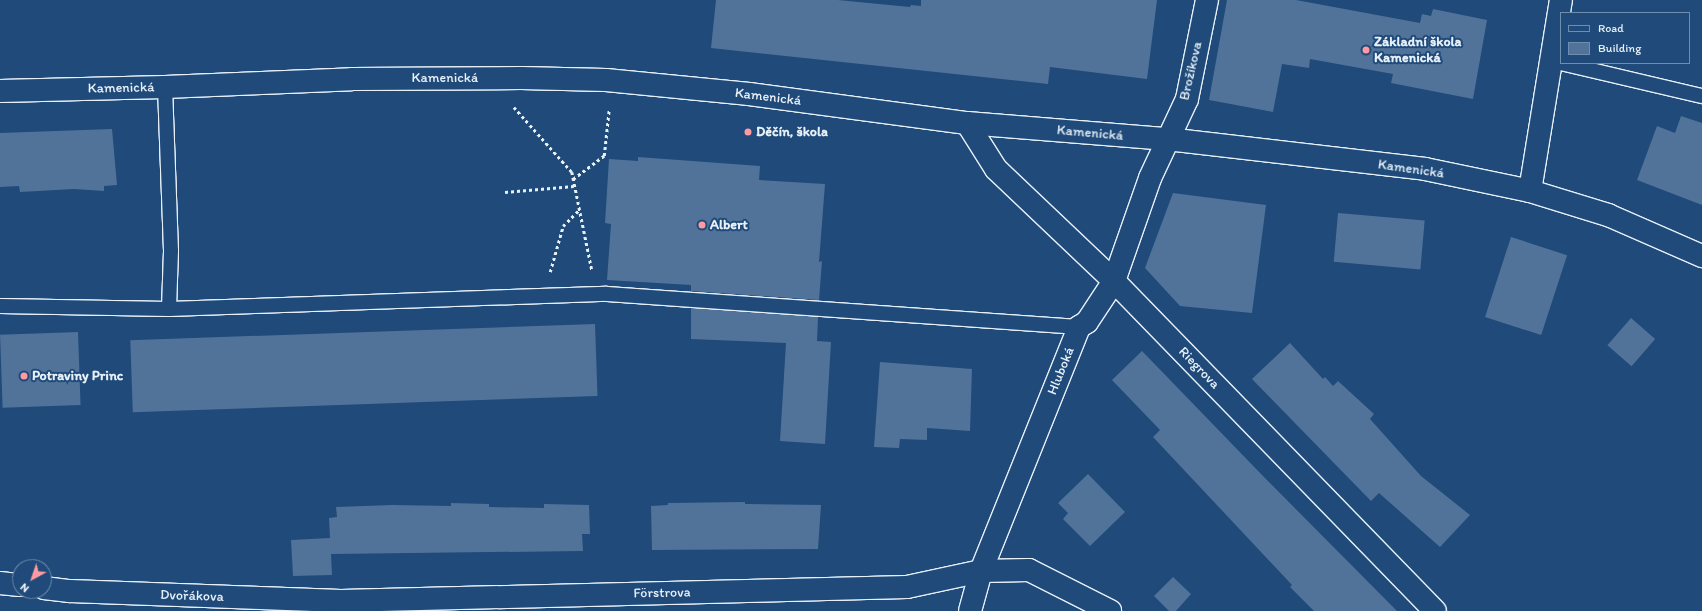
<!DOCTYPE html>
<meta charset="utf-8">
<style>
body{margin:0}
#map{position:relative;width:1702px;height:611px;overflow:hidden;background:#1f4a7a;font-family:Itim,sans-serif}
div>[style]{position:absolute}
.building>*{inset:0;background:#517399;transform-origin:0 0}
.path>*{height:2.5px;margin-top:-1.25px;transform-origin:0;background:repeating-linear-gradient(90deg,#e8f1f8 0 3px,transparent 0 6px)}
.roads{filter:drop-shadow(1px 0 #e8f1f8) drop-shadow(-1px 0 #e8f1f8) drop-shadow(0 1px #e8f1f8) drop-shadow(0 -1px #e8f1f8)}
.service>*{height:14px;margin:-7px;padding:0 7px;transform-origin:7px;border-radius:7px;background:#1f4a7a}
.minor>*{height:22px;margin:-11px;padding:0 11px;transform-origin:11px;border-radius:11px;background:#1f4a7a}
.primary>*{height:22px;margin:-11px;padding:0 11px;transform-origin:11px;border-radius:11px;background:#1f4a7a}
.dots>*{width:11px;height:11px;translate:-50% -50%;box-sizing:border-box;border:2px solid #1f4a7a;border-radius:50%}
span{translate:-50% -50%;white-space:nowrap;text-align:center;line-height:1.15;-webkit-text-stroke:4px #1f4a7a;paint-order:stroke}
.poi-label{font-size:14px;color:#e8f1f8;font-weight:700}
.left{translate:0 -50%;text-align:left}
.street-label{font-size:14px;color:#e8f1f8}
.legend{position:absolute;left:1560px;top:12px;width:130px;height:52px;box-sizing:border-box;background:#1f4a7a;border:1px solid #6f8dac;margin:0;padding:5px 7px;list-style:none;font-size:12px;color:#e8f1f8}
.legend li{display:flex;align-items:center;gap:8px;height:20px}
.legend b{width:20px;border:1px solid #6f8dac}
.north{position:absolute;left:12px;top:559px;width:40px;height:40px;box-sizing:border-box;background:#1f4a7a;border:1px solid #6f8dac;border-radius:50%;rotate:220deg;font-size:11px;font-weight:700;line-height:16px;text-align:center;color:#e8f1f8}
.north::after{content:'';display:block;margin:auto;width:14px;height:18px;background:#ff9aa2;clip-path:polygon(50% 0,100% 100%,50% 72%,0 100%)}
</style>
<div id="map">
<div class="building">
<i style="clip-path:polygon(716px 0,838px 0,910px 7px,911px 5px,921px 6px,921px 0,1157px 0,1147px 79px,1050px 67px,1048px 84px,711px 48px)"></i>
<i style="clip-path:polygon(1227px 0,1296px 0,1420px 23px,1422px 14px,1431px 16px,1433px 9px,1487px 20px,1473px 99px,1391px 83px,1393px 74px,1310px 59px,1309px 68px,1282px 64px,1273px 112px,1209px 100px)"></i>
<i style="clip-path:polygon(1681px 116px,1702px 123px,1702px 205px,1637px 180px,1657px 126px,1675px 133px)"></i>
<i style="clip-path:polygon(112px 129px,117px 185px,104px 186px,104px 191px,74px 189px,20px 192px,19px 186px,0 187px,0 133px)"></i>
<i style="clip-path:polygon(638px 157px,760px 166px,759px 180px,825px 184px,819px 262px,822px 261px,819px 300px,691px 291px,691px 285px,607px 280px,611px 224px,605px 223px,609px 159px,638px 161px)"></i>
<i style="clip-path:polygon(1173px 193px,1266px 205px,1252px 313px,1180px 306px,1145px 268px)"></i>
<i style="left:1338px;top:213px;width:87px;height:49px;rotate:5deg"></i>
<i style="left:1511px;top:237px;width:59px;height:84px;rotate:18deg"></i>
<i style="clip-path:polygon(691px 308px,818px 317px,817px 341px,831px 342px,825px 444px,780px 441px,786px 343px,691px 339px)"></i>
<i style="left:1631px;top:318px;width:32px;height:36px;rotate:41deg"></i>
<i style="left:595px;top:324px;width:72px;height:465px;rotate:88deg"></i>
<i style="left:78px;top:332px;width:73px;height:78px;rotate:88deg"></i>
<i style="clip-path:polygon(1290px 343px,1323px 379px,1325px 377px,1333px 386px,1338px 381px,1374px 414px,1370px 419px,1421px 476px,1470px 515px,1440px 547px,1379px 493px,1371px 501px,1252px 379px)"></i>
<i style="clip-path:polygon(1142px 351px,1262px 475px,1397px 611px,1314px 611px,1290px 587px,1292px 585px,1153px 437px,1160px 430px,1112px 380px)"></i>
<i style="clip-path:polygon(880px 362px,972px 369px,970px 431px,927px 428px,927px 440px,900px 439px,899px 448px,874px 447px)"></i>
<i style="clip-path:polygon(1088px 474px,1125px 512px,1090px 546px,1063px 519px,1068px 513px,1058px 503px)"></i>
<i style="clip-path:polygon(745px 502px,745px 504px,821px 505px,818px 549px,652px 550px,651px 506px,668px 505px,668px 503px)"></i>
<i style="clip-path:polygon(451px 503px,489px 504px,489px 507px,544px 508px,544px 504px,589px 505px,590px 534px,582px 534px,583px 551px,331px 554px,332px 575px,293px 576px,291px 540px,330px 538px,329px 518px,337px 517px,336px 507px,392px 505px,451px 506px)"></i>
<i style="clip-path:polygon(1173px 577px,1191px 594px,1176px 611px,1169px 611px,1154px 596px)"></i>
</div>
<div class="path">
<i style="left:514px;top:107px;width:87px;rotate:48.3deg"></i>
<i style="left:572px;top:172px;width:100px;rotate:78.5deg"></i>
<i style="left:573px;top:179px;width:39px;rotate:-37deg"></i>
<i style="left:604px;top:156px;width:47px;rotate:-83.9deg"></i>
<i style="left:505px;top:192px;width:69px;rotate:-5deg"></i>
<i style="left:550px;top:272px;width:48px;rotate:-74.2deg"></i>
<i style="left:563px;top:226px;width:23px;rotate:-45deg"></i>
</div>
<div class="roads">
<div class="service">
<i style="left:1561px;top:63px;width:145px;rotate:13.2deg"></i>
<i style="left:165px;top:87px;width:164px;rotate:87.9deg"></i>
<i style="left:171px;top:251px;width:58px;rotate:92deg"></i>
<i style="left:0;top:306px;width:169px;rotate:1deg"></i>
<i style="left:169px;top:309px;width:438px;rotate:-2deg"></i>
<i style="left:607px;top:294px;width:473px;rotate:4deg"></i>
</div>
<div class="minor">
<i style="left:967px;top:123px;width:54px;rotate:57.8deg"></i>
<i style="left:996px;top:169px;width:163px;rotate:43.5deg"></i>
<i style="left:1114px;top:281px;width:460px;rotate:45.8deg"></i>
<i style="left:1530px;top:191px;width:193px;rotate:-80.8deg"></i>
<i style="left:0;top:583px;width:20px;rotate:6deg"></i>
<i style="left:44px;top:588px;width:26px;rotate:7deg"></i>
<i style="left:70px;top:591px;width:271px;rotate:2.1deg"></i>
<i style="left:341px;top:601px;width:566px;rotate:-1.42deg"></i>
<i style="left:907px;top:587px;width:76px;rotate:-12.2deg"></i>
<i style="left:981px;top:571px;width:48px;rotate:-1.2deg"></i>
<i style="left:1029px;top:570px;width:91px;rotate:26.8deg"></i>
<i style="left:970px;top:611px;width:41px;rotate:-74.6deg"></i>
<i style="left:981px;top:571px;width:263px;rotate:-68.1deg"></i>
<i style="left:1079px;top:327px;width:9px;rotate:-32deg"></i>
<i style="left:1087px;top:322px;width:49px;rotate:-56.6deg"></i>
<i style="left:1114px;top:281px;width:109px;rotate:-70.7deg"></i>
<i style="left:1150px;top:178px;width:87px;rotate:-64.9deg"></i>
<i style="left:1187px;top:99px;width:101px;rotate:-78.6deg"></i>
</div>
<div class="primary">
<i style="left:0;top:91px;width:165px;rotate:-1.4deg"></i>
<i style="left:165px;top:87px;width:187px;rotate:-2.4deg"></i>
<i style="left:352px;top:79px;width:169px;rotate:-0.3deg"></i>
<i style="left:521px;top:78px;width:85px;rotate:1.3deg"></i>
<i style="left:606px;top:80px;width:144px;rotate:5.6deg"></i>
<i style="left:749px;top:94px;width:220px;rotate:7.6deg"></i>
<i style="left:967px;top:123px;width:201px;rotate:4.6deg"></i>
<i style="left:1167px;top:139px;width:260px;rotate:6.6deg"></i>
<i style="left:1425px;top:169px;width:107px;rotate:11.8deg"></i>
<i style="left:1530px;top:191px;width:82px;rotate:17.1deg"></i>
<i style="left:1608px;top:215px;width:103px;rotate:23.6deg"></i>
</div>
</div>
<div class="dots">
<i style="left:1366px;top:50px;background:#ff9aa2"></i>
<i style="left:748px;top:132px;background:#ff9aa2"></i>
<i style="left:702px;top:225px;background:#ff9aa2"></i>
<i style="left:24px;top:376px;background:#ff9aa2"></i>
</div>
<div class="poi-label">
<span class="left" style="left:1374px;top:50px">Základní škola<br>Kamenická</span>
<span class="left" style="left:756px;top:132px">Děčín, škola</span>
<span class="left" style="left:710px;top:225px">Albert</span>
<span class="left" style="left:32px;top:376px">Potraviny Princ</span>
</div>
<div class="street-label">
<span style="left:1191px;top:71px;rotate:-77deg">Brožíkova</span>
<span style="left:445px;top:78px">Kamenická</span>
<span style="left:121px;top:88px;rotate:-1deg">Kamenická</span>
<span style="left:768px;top:97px;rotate:7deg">Kamenická</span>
<span style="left:1090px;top:133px;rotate:5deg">Kamenická</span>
<span style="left:1411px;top:169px;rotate:8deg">Kamenická</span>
<span style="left:1199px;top:368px;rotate:46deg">Riegrova</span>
<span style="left:1061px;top:371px;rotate:-68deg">Hluboká</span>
<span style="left:662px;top:593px;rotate:-1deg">Förstrova</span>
<span style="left:192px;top:596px;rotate:2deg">Dvořákova</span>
</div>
<ul class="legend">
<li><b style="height:5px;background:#1f4a7a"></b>Road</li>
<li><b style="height:11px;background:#517399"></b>Building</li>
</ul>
<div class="north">N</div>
</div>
